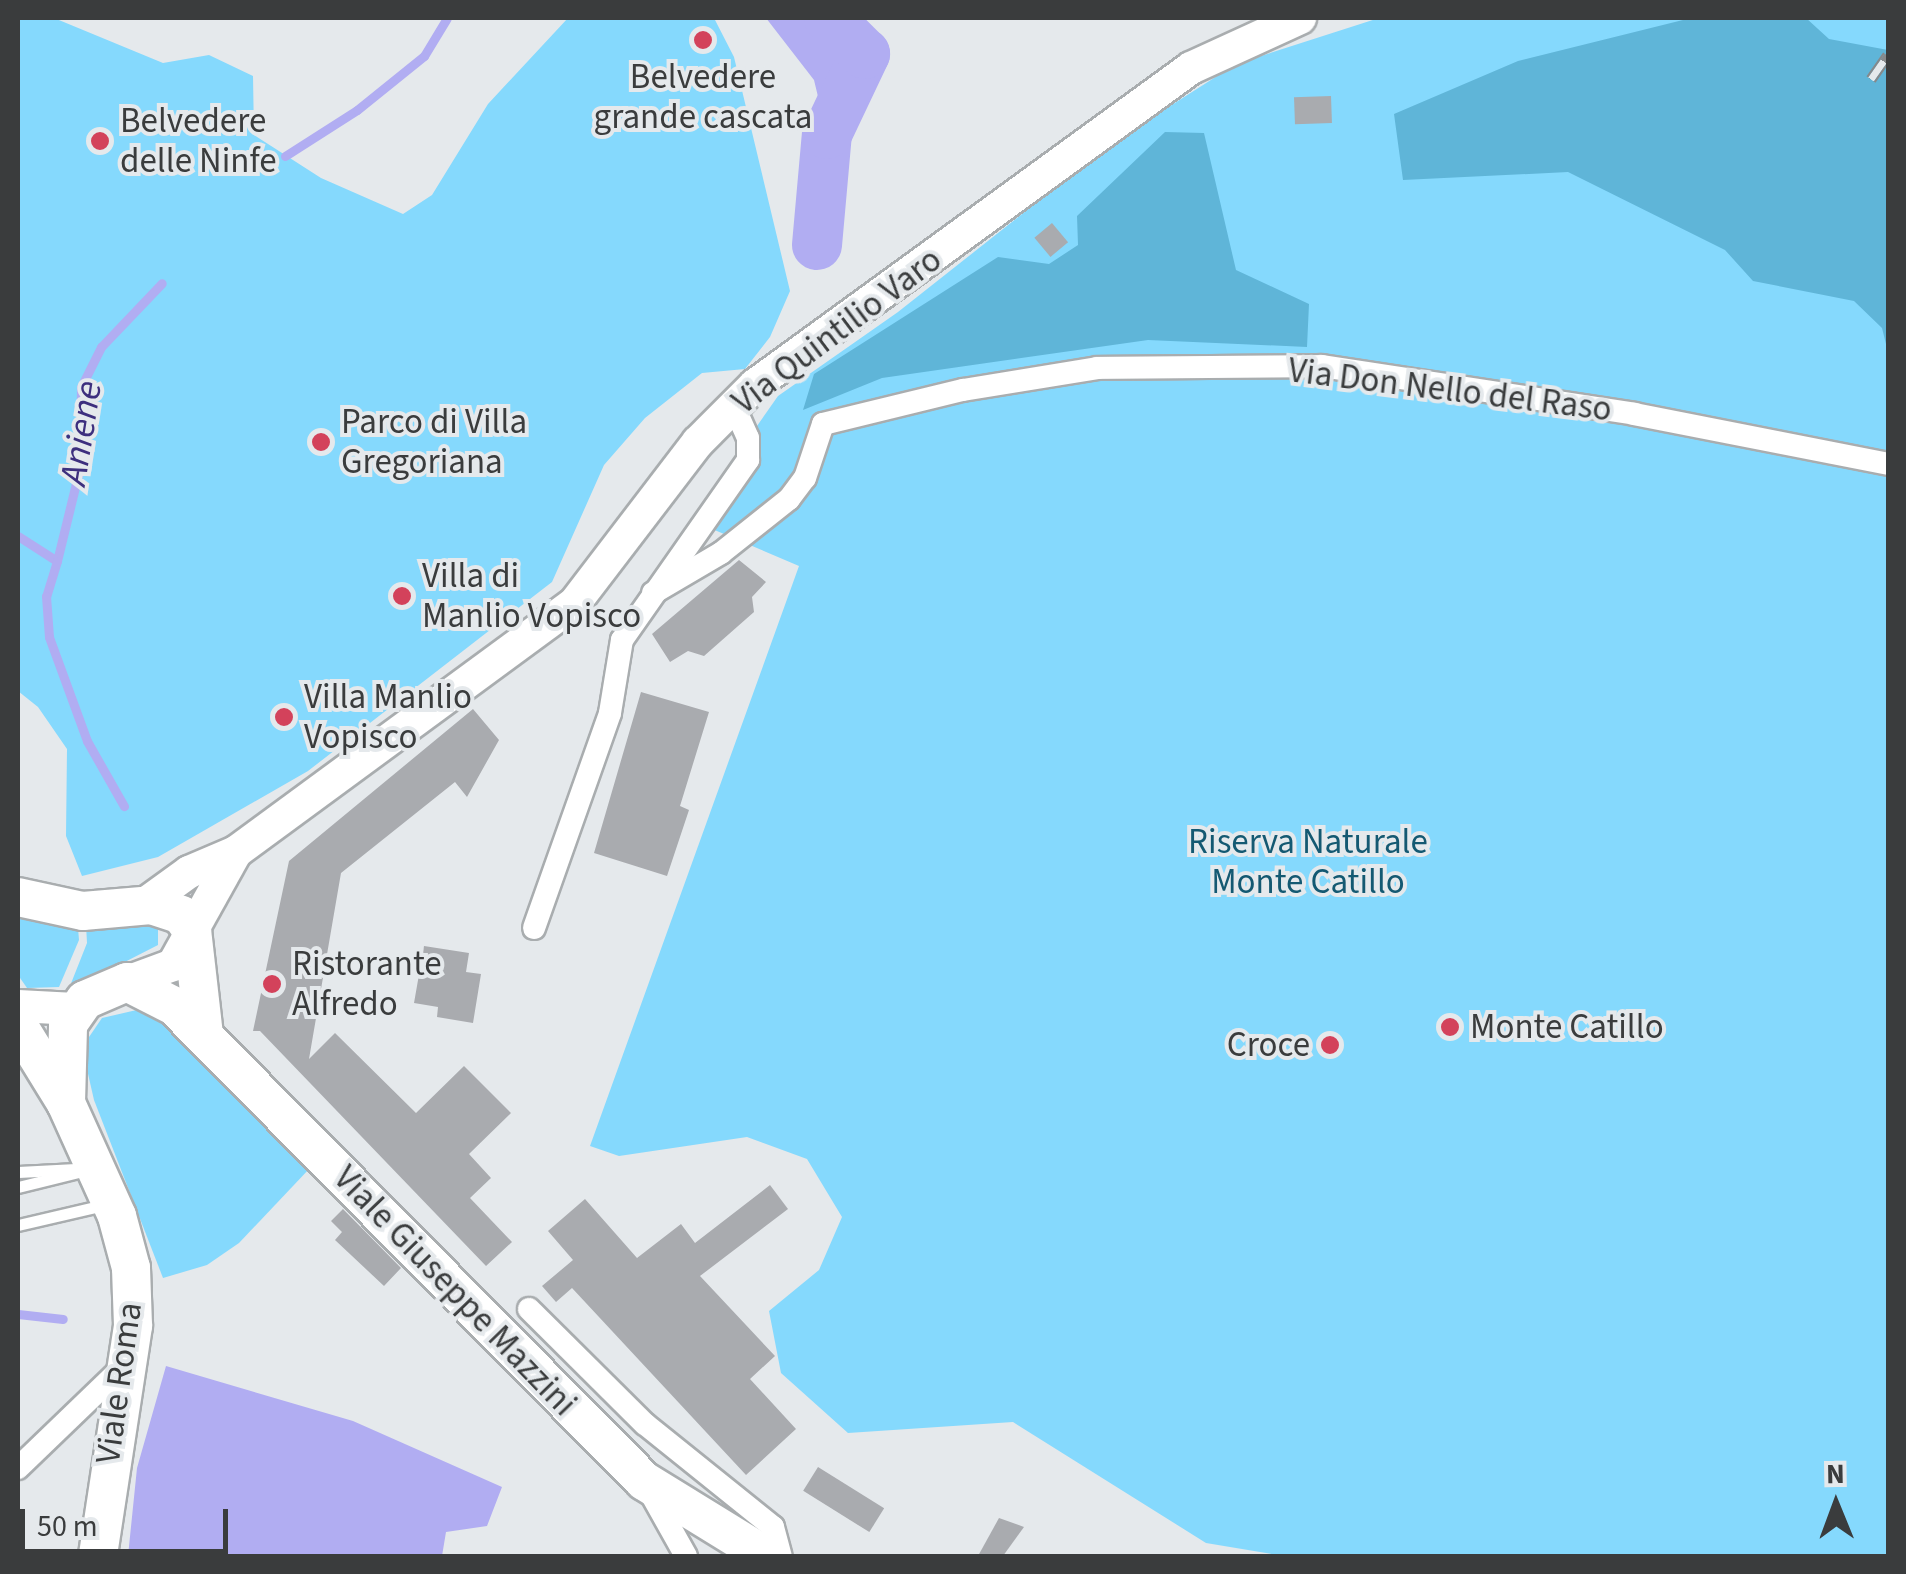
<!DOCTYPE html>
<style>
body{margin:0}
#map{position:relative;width:1906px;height:1574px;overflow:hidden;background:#e5e9ec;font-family:"Source Sans 3",sans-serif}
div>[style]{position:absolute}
.green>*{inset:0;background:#85d9fd}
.forest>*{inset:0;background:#5fb5d8}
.water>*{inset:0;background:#b1adf2}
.stream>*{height:9px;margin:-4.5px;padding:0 4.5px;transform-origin:4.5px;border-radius:4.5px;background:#b1adf2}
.river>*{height:50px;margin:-25px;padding:0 25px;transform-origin:25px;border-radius:25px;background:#b1adf2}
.building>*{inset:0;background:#a9abaf;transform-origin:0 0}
.roads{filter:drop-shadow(2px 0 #a9adaf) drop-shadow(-2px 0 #a9adaf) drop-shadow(0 2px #a9adaf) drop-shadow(0 -2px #a9adaf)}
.service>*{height:11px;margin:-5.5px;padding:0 5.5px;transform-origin:5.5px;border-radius:5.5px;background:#fff}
.minor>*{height:22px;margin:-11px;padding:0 11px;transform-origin:11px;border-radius:11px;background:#fff}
.secondary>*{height:32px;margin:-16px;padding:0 16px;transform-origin:16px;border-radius:16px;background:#fff}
.primary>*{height:38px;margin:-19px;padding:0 19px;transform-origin:19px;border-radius:19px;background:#fff}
.rail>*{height:11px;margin-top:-5.5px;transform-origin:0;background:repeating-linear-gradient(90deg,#e5e9ec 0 22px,#86898b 0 44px);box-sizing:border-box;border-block:2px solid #86898b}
.dots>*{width:28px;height:28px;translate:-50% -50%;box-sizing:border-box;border:5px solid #e5e9ec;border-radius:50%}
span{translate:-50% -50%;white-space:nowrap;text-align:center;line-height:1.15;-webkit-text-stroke:8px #e5e9ec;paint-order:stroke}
.poi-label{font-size:35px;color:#3a3c3d}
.left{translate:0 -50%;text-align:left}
.right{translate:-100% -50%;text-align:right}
.street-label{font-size:35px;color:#3a3c3d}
.park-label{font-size:35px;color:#145972}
.water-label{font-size:38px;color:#3d2f7e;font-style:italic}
.frame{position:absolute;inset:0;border:20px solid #3a3c3d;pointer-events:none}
.north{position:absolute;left:1786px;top:1454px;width:100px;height:100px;-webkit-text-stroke:8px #e5e9ec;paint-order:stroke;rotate:359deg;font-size:28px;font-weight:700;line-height:40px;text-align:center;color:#3a3c3d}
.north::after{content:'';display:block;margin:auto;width:35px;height:45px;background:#3a3c3d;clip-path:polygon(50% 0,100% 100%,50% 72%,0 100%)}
.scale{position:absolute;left:20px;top:1509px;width:208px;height:45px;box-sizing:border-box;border:5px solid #3a3c3d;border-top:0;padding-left:12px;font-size:30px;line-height:35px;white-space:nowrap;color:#3a3c3d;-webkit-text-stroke:8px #e5e9ec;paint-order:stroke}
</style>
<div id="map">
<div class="green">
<i style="clip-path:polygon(18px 18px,54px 18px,163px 63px,209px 55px,253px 76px,254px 135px,321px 178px,403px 214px,432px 195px,488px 104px,568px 18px,714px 18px,734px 57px,790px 291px,770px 337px,745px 369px,702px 373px,645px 418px,604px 465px,552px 582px,308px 771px,158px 857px,82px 876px,66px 836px,67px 749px,38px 707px,18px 691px)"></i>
<i style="clip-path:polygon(1379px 18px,1888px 18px,1888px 1556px,1284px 1556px,1206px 1543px,1013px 1422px,848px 1433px,781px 1373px,769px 1311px,819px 1270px,842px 1217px,807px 1159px,747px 1137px,619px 1156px,590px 1146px,799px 566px,691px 520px,778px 396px,898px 312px,1112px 143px,1236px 64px)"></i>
<i style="clip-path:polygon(18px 910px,78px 928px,79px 940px,59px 987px,27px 988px,18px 975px)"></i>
<i style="clip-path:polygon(149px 924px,158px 927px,158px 945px,68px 991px,87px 943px,86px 925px)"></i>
<i style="clip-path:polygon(141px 1009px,172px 1027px,310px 1168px,239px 1243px,207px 1265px,163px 1278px,94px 1100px,86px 1065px,89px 1037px,102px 1018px)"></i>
</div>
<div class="forest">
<i style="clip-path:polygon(1691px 18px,1806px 18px,1829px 39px,1888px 50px,1888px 352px,1882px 328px,1854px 301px,1753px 281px,1725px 250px,1568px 172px,1403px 180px,1394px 114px,1518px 61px)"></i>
<i style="clip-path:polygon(1165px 132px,1204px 133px,1236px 270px,1309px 304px,1307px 347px,1148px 340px,882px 378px,803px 410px,814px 374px,998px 257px,1049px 264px,1078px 245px,1077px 216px)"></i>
</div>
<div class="water">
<i style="clip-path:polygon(766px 18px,857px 18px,880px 55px,869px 101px,827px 134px,814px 80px)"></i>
<i style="clip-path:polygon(166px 1366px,353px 1421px,502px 1487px,487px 1526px,446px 1532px,442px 1556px,128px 1556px,137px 1468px)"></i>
</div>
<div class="stream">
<i style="left:285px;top:156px;width:85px;rotate:-32.6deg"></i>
<i style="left:357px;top:110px;width:86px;rotate:-38.9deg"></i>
<i style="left:424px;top:56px;width:44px;rotate:-58.8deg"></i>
<i style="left:18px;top:536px;width:46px;rotate:32.7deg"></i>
<i style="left:57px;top:561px;width:97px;rotate:-76.3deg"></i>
<i style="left:80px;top:467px;width:80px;rotate:-89.3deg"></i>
<i style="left:81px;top:387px;width:45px;rotate:-63.4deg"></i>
<i style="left:101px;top:347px;width:88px;rotate:-46.4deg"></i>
<i style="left:57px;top:561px;width:37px;rotate:107deg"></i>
<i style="left:46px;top:596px;width:41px;rotate:85.8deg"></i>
<i style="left:49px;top:637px;width:111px;rotate:69.9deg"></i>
<i style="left:87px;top:741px;width:75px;rotate:60.4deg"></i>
<i style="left:18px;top:1314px;width:45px;rotate:6.3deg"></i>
</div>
<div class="river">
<i style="left:817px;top:245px;width:111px;rotate:-84.9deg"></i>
<i style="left:827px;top:134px;width:89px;rotate:-64.6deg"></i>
<i style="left:865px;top:54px;width:51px;rotate:-135deg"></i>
</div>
<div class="building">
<i style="left:1331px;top:96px;width:27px;height:37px;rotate:88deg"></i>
<i style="left:1052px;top:223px;width:25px;height:23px;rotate:50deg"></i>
<i style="clip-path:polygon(739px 560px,766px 582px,752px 597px,754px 612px,704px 656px,688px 651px,670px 662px,652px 634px)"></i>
<i style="clip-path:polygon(641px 692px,709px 712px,680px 806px,689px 810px,667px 876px,594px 853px)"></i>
<i style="clip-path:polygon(473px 709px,499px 740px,467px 797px,455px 782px,341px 873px,309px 1059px,335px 1033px,416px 1113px,464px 1066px,511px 1113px,469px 1154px,491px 1178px,470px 1198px,512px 1242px,486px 1266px,260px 1031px,253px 1031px,289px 861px)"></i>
<i style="clip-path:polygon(424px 946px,469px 953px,466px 972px,481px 974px,473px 1023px,437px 1017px,438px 1007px,414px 1003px)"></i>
<i style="clip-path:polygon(770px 1185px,788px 1209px,700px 1276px,775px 1356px,750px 1379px,796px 1429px,746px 1475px,572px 1288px,556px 1302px,542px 1286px,573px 1260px,548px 1231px,585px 1199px,637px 1258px,681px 1224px,695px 1243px)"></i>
<i style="clip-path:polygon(343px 1209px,401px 1268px,384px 1286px,335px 1240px,342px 1232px,331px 1221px)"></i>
<i style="left:818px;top:1467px;width:78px;height:28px;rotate:32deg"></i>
<i style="clip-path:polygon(999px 1518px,1024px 1527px,1003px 1556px,978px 1556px)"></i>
</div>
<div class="roads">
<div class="service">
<i style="left:18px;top:1172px;width:58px;rotate:-3deg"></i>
<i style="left:18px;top:1187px;width:75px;rotate:-13.9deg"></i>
<i style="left:18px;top:1225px;width:92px;rotate:-13.1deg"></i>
</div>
<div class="minor">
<i style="left:653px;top:593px;width:79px;rotate:-30.5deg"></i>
<i style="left:721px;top:553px;width:87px;rotate:-38.5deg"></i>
<i style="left:789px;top:499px;width:26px;rotate:-53deg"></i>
<i style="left:805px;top:478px;width:57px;rotate:-71.6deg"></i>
<i style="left:823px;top:424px;width:144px;rotate:-13.7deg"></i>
<i style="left:963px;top:390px;width:136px;rotate:-9.3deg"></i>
<i style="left:1097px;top:368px;width:225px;rotate:-0.5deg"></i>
<i style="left:1322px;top:366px;width:316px;rotate:8.7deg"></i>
<i style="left:1634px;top:414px;width:259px;rotate:11.1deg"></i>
<i style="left:534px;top:928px;width:228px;rotate:-70.5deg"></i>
<i style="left:610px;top:713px;width:74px;rotate:-80.7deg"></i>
<i style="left:622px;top:640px;width:220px;rotate:-55deg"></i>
<i style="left:748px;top:460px;width:22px;rotate:-90deg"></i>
<i style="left:748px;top:438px;width:35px;rotate:-114deg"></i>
<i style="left:529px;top:1309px;width:163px;rotate:44.8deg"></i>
<i style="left:645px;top:1424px;width:164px;rotate:38.8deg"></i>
<i style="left:773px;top:1527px;width:30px;rotate:75deg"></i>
<i style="left:18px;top:1468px;width:151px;rotate:-43.9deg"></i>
<i style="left:649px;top:1490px;width:76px;rotate:60.7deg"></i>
</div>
<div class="secondary">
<i style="left:142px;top:906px;width:58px;rotate:-35.9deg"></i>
<i style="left:189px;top:872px;width:51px;rotate:-23.1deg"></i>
<i style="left:236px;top:852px;width:419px;rotate:-36.3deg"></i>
<i style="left:574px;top:604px;width:204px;rotate:-52.6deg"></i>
<i style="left:698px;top:442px;width:81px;rotate:-45deg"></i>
<i style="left:755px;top:385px;width:539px;rotate:-36.02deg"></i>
<i style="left:1191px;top:68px;width:120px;rotate:-24.6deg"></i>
<i style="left:127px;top:982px;width:49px;rotate:-20.3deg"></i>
<i style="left:173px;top:965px;width:129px;rotate:-60.9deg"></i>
<i style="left:18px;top:1006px;width:57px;rotate:3deg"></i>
</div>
<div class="primary">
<i style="left:18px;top:897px;width:66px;rotate:12.2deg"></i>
<i style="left:83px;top:911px;width:68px;rotate:-5deg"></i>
<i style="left:151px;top:905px;width:32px;rotate:18deg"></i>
<i style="left:181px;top:915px;width:19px;rotate:54deg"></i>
<i style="left:192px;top:930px;width:107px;rotate:83.5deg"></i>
<i style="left:18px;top:1025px;width:92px;rotate:58.4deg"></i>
<i style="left:66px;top:1103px;width:124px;rotate:65.7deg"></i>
<i style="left:117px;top:1216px;width:54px;rotate:74.9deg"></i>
<i style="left:131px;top:1268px;width:58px;rotate:88deg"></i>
<i style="left:133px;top:1326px;width:233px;rotate:98.7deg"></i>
<i style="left:66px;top:1103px;width:79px;rotate:-88.5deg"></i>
<i style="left:68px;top:1024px;width:29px;rotate:-55deg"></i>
<i style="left:85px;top:1000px;width:46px;rotate:-23.2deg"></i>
<i style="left:127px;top:982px;width:53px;rotate:27.1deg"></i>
<i style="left:174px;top:1006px;width:668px;rotate:45.3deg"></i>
<i style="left:644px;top:1481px;width:143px;rotate:31.6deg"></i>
</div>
</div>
<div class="rail">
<i style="left:1871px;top:79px;width:29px;rotate:-55deg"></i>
</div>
<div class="dots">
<i style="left:703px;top:40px;background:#d3425b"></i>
<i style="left:100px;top:141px;background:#d3425b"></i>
<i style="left:321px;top:442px;background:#d3425b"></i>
<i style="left:402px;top:596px;background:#d3425b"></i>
<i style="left:284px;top:717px;background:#d3425b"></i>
<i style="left:272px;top:984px;background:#d3425b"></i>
<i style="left:1450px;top:1027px;background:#d3425b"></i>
<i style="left:1330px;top:1045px;background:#d3425b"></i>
</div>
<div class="poi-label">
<span style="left:703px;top:97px">Belvedere<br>grande cascata</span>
<span class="left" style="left:120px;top:141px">Belvedere<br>delle Ninfe</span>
<span class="left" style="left:341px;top:442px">Parco di Villa<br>Gregoriana</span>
<span class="left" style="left:422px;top:596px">Villa di<br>Manlio Vopisco</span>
<span class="left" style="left:304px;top:717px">Villa Manlio<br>Vopisco</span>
<span class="left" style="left:292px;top:984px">Ristorante<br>Alfredo</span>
<span class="left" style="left:1470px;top:1027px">Monte Catillo</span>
<span class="right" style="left:1310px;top:1045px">Croce</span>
</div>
<div class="street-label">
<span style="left:837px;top:331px;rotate:-37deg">Via Quintilio Varo</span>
<span style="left:1450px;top:390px;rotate:7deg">Via Don Nello del Raso</span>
<span style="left:455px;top:1291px;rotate:46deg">Viale Giuseppe Mazzini</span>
<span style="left:119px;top:1383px;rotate:-82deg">Viale Roma</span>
</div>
<div class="park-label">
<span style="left:1308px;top:862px">Riserva Naturale<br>Monte Catillo</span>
</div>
<div class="water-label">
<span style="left:82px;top:433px;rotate:-81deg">Aniene</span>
</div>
<div class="frame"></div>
<div class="north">N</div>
<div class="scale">50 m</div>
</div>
